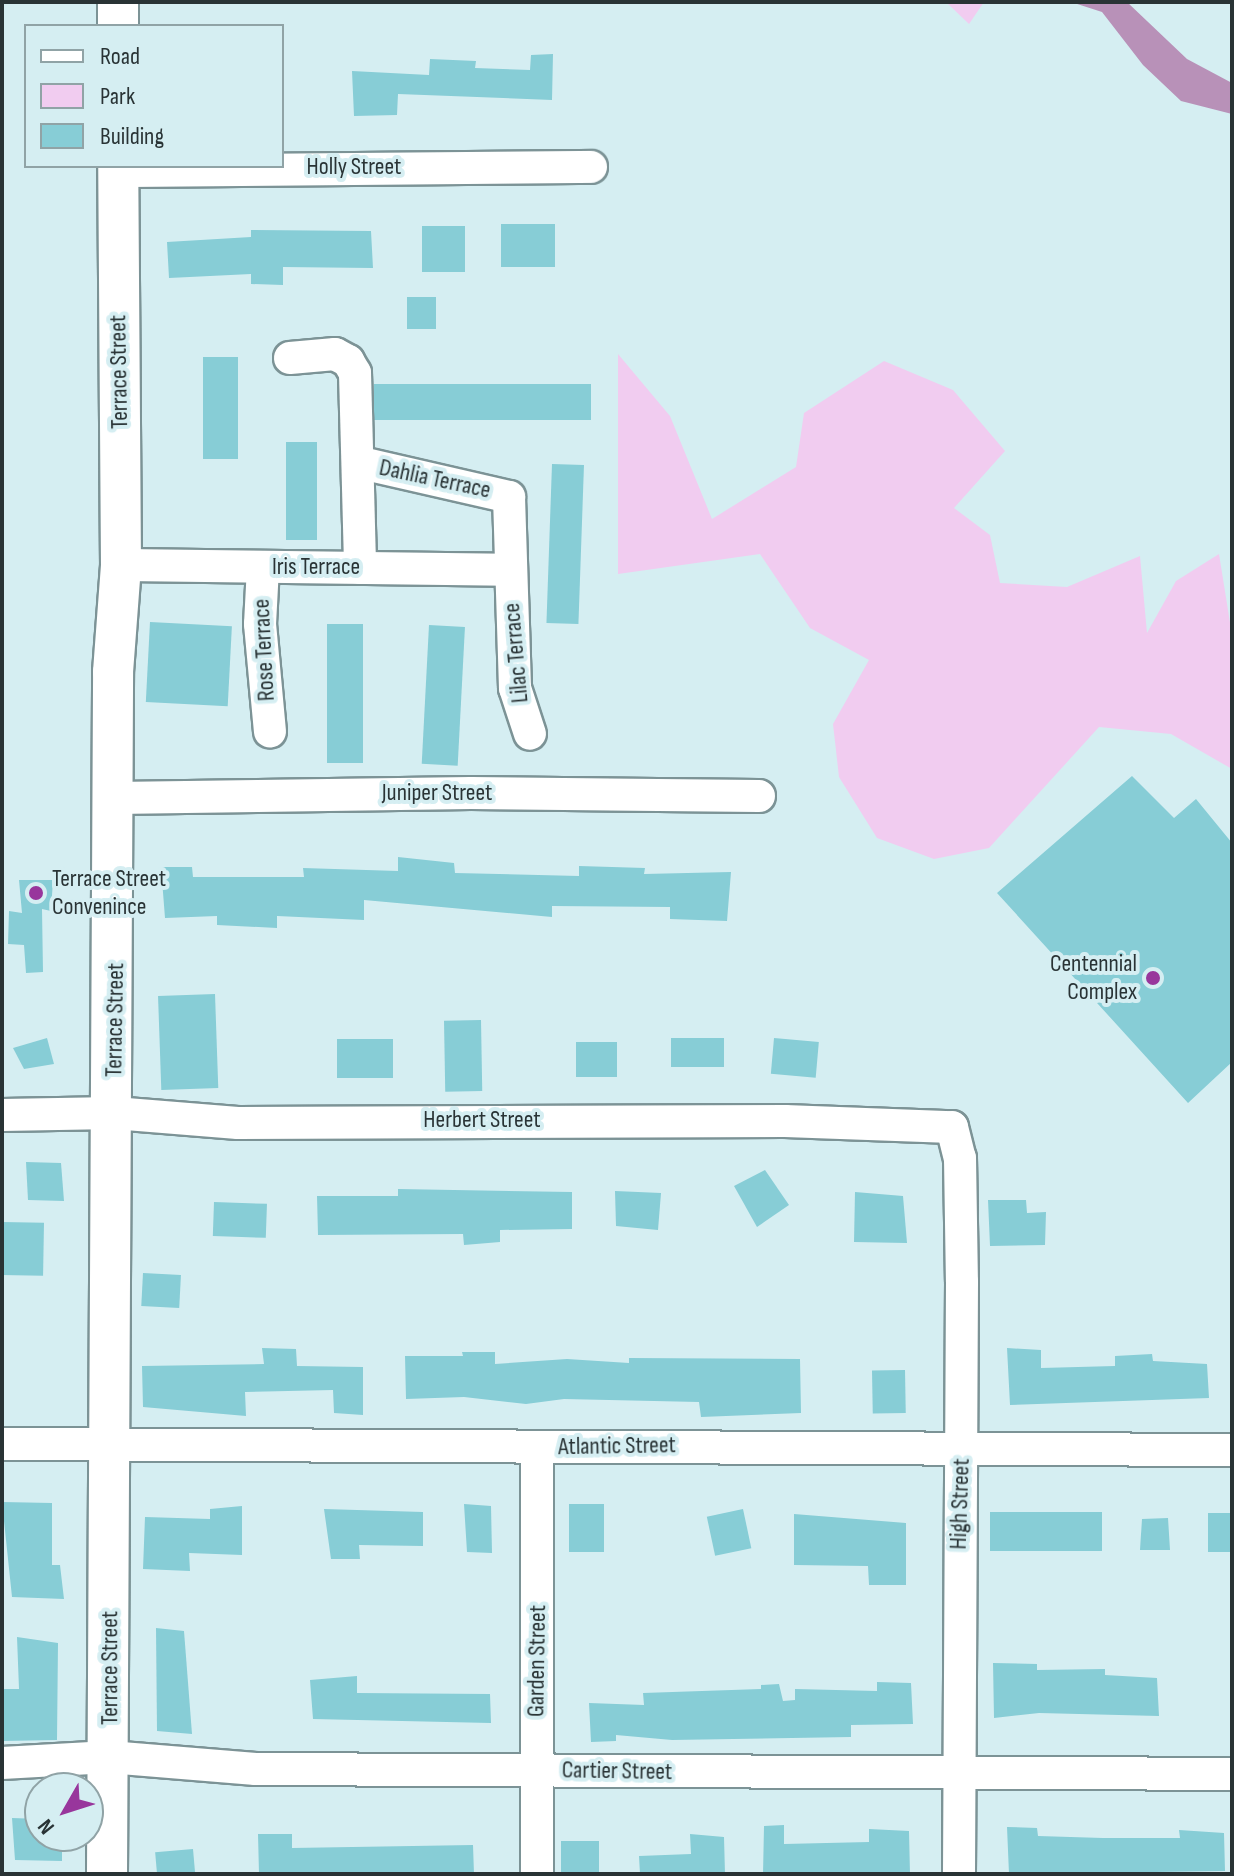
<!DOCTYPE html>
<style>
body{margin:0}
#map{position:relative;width:1234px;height:1876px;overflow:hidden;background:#d5eef2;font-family:"Sofia Sans Condensed",sans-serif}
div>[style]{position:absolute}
.green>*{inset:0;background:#f1ccf0}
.water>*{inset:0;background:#b891b8}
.building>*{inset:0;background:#87cdd6;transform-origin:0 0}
.roads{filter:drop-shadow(2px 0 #7c9396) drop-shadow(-2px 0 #7c9396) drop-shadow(0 2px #7c9396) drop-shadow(0 -2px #7c9396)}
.minor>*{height:32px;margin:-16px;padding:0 16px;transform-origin:16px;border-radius:16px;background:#fff}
.tertiary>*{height:40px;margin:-20px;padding:0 20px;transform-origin:20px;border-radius:20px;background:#fff}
.dots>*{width:22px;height:22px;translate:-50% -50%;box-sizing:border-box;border:4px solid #d5eef2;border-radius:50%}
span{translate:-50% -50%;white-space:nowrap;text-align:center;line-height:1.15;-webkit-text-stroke:8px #d5eef2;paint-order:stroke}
.street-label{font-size:24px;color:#293335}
.poi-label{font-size:24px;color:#293335}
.left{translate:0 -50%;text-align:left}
.right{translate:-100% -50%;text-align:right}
.frame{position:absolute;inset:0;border:4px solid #293335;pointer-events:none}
.legend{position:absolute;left:24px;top:24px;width:260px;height:144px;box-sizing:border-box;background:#d5eef2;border:2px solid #90a3a6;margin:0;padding:10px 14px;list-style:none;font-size:24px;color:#293335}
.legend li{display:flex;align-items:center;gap:16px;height:40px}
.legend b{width:40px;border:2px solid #90a3a6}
.north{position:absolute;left:24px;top:1772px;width:80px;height:80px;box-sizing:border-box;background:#d5eef2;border:2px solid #90a3a6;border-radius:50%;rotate:231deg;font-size:22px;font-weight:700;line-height:32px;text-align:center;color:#293335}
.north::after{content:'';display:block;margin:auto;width:28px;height:36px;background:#98369c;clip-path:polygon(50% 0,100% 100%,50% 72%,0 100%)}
</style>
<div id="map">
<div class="green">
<i style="clip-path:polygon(946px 2px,984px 2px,969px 24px)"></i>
<i style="clip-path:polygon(618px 354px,670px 416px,712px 519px,796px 467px,804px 413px,884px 361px,953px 390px,1005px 451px,954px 508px,990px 535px,1000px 583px,1067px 587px,1140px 556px,1147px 633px,1176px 581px,1219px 554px,1232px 635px,1232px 769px,1171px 734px,1099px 727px,989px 848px,934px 859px,877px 838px,839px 777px,833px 724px,869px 660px,810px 628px,760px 554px,618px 574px)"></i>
</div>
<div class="water">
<i style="clip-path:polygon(1071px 2px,1127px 2px,1187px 59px,1232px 83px,1232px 114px,1181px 101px,1143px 65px,1102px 12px)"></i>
</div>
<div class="building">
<i style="clip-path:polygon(553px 54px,552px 100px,398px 94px,397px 115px,354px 116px,352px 71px,429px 75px,430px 59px,476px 61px,475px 68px,530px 70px,531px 55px)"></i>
<i style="left:501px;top:224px;width:54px;height:43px"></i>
<i style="left:422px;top:226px;width:43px;height:46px"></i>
<i style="clip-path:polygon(251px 230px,371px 231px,373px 268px,283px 267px,283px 285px,251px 284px,251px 274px,169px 278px,167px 242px,251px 237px)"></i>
<i style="left:407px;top:297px;width:29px;height:32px"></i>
<i style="left:203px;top:357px;width:35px;height:102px"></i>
<i style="left:374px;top:384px;width:217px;height:36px"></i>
<i style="left:286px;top:442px;width:31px;height:98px"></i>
<i style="left:552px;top:464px;width:32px;height:159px;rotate:2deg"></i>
<i style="left:150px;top:622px;width:82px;height:80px;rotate:3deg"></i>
<i style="left:327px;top:624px;width:36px;height:139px"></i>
<i style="left:429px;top:625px;width:36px;height:139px;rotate:3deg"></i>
<i style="clip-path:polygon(1132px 776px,1174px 818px,1196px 799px,1232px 843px,1232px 1062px,1188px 1103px,997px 893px)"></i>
<i style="clip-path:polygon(398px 857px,454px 863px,455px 873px,579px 876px,579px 866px,645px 868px,644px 874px,731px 872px,727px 921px,670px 919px,670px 907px,552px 906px,552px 917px,364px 900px,364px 920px,277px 916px,277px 928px,217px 925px,217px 916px,165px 918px,161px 867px,192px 867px,193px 877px,304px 877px,303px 868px,398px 871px)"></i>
<i style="clip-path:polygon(19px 880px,53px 880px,51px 911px,42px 909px,43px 972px,26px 973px,24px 945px,8px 944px,9px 911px,22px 913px)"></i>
<i style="left:215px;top:994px;width:94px;height:57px;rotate:88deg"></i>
<i style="left:481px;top:1020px;width:71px;height:37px;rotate:89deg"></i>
<i style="clip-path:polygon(47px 1038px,54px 1064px,24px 1069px,13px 1048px)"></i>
<i style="left:671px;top:1038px;width:53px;height:29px"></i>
<i style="left:774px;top:1038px;width:45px;height:36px;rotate:5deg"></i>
<i style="left:393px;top:1039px;width:39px;height:56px;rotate:90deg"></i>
<i style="left:576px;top:1042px;width:41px;height:35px"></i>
<i style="clip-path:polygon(26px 1162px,61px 1163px,64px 1201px,28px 1200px)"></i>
<i style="clip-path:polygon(765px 1170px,789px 1205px,757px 1227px,734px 1186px)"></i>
<i style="clip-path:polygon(398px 1189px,572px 1192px,572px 1229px,500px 1230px,500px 1242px,464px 1245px,463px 1234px,318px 1235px,317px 1196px,398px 1196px)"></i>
<i style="clip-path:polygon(615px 1191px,661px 1193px,658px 1230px,616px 1226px)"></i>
<i style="clip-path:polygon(855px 1192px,903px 1196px,907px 1243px,854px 1242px)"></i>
<i style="clip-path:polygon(988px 1200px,1026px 1200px,1027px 1213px,1046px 1212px,1045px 1245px,990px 1246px)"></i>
<i style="left:214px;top:1202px;width:53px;height:34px;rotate:2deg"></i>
<i style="left:2px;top:1222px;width:42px;height:53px;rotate:1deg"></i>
<i style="left:143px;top:1273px;width:38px;height:33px;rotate:3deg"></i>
<i style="clip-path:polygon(262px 1348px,296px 1349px,297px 1366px,363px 1367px,363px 1415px,334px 1413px,333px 1390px,245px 1392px,246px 1416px,143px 1407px,142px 1366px,264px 1364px)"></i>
<i style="clip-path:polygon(1007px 1348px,1041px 1350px,1041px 1368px,1115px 1366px,1115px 1356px,1152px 1354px,1153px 1361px,1207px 1364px,1209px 1398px,1010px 1405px)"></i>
<i style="clip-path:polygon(462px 1352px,495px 1352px,495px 1364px,567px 1359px,629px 1363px,629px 1358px,800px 1359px,801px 1413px,701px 1417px,699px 1402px,564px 1399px,526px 1404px,464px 1397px,406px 1399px,405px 1356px,463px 1356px)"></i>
<i style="left:905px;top:1370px;width:43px;height:33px;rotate:89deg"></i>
<i style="clip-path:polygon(2px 1502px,52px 1503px,52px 1565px,60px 1565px,64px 1599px,12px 1597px)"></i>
<i style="clip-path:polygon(464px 1504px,491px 1506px,492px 1553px,467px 1552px)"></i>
<i style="left:569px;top:1504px;width:35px;height:48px"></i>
<i style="clip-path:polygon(242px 1506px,242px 1555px,189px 1553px,190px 1571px,143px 1569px,145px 1517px,210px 1519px,210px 1509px)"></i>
<i style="clip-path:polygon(324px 1509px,423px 1512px,423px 1546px,359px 1545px,360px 1559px,331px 1559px)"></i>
<i style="left:743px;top:1509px;width:40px;height:37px;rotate:78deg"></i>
<i style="left:990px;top:1512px;width:112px;height:39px"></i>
<i style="left:1208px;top:1513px;width:24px;height:39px"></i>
<i style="clip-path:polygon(794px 1514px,906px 1523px,906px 1585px,869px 1585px,868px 1566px,794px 1565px)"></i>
<i style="clip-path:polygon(1168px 1518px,1170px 1550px,1140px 1550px,1142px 1519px)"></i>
<i style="clip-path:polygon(156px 1628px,184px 1631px,192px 1734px,157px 1731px)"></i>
<i style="clip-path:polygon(17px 1637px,58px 1643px,57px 1740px,2px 1741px,2px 1689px,19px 1689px)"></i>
<i style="clip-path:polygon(993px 1663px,1037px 1664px,1037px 1670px,1105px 1669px,1105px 1675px,1157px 1678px,1159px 1716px,1039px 1713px,994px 1718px)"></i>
<i style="clip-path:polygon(357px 1676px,357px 1693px,490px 1694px,491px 1723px,313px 1719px,310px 1680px)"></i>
<i style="clip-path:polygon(877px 1682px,911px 1683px,913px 1724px,851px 1725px,851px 1737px,672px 1740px,616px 1735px,616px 1741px,591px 1742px,589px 1703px,644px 1705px,643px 1693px,761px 1689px,761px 1685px,779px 1684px,783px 1701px,795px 1700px,795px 1689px,877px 1691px)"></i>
<i style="clip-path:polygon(12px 1818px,40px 1819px,40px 1836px,62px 1836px,62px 1861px,15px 1860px)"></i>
<i style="clip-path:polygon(784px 1825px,784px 1844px,869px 1842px,869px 1829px,909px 1831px,910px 1874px,763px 1874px,764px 1826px)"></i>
<i style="clip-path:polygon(1007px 1827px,1037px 1828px,1038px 1836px,1103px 1838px,1180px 1838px,1179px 1830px,1224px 1833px,1225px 1871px,1009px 1874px)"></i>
<i style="clip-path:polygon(258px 1834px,292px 1834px,292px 1848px,473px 1845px,474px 1874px,259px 1874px)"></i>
<i style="clip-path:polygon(690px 1834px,724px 1837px,725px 1874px,640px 1874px,639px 1856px,691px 1854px)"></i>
<i style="left:599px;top:1841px;width:33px;height:38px;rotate:90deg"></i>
<i style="left:193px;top:1849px;width:25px;height:38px;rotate:85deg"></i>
</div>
<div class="roads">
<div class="minor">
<i style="left:117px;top:171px;width:474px;rotate:-0.5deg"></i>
<i style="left:290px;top:358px;width:45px;rotate:-5.1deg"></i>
<i style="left:335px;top:354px;width:15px;rotate:28deg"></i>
<i style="left:348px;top:361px;width:14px;rotate:60deg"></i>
<i style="left:355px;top:373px;width:195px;rotate:88.5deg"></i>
<i style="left:361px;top:463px;width:152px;rotate:12.9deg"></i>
<i style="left:509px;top:497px;width:191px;rotate:88.2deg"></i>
<i style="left:515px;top:688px;width:48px;rotate:71.9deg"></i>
<i style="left:121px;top:565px;width:389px;rotate:0.7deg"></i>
<i style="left:263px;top:567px;width:57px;rotate:93deg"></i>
<i style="left:260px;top:624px;width:108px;rotate:84.7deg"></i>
<i style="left:115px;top:798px;width:356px;rotate:-0.8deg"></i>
<i style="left:471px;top:793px;width:288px;rotate:0.6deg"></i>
<i style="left:2px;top:1115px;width:112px;rotate:-1deg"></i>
<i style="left:114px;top:1113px;width:124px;rotate:4.6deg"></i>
<i style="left:238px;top:1123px;width:547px;rotate:-0.21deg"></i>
<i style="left:785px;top:1121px;width:167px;rotate:2.1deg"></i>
<i style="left:952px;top:1127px;width:32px;rotate:76deg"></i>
<i style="left:960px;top:1158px;width:124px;rotate:89.1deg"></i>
<i style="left:962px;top:1282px;width:592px;rotate:90.29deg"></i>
<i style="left:2px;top:1444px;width:1230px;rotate:0.28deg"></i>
<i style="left:2px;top:1763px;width:107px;rotate:-3.2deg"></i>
<i style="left:109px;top:1757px;width:147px;rotate:4.7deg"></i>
<i style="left:256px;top:1769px;width:976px;rotate:0.29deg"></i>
<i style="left:537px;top:1874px;width:427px;rotate:-90deg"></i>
</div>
<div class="tertiary">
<i style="left:118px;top:2px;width:24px;rotate:90deg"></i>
<i style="left:107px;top:1874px;width:1202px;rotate:-89.71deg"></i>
<i style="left:113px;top:672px;width:107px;rotate:-85.7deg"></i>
<i style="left:121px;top:565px;width:399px;rotate:-90.4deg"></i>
</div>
</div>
<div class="dots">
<i style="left:36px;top:893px;background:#98369c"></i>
<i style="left:1153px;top:978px;background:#98369c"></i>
</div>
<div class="street-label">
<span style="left:354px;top:167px">Holly Street</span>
<span style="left:119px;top:372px;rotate:-91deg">Terrace Street</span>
<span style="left:435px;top:479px;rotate:12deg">Dahlia Terrace</span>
<span style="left:316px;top:567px">Iris Terrace</span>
<span style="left:264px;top:650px;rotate:-93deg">Rose Terrace</span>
<span style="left:516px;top:653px;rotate:-95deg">Lilac Terrace</span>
<span style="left:437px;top:793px">Juniper Street</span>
<span style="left:115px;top:1020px;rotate:-89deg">Terrace Street</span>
<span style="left:482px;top:1120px">Herbert Street</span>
<span style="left:617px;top:1446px;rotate:-1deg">Atlantic Street</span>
<span style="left:960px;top:1504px;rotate:-88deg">High Street</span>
<span style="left:537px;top:1661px;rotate:-89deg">Garden Street</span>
<span style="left:110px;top:1668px;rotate:-90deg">Terrace Street</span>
<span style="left:617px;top:1771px;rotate:1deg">Cartier Street</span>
</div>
<div class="poi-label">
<span class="left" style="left:52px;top:893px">Terrace Street<br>Convenince</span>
<span class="right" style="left:1137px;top:978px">Centennial<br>Complex</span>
</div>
<div class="frame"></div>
<ul class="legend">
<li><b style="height:10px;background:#fff"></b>Road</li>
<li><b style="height:22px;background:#f1ccf0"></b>Park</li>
<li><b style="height:22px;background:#87cdd6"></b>Building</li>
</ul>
<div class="north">N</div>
</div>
